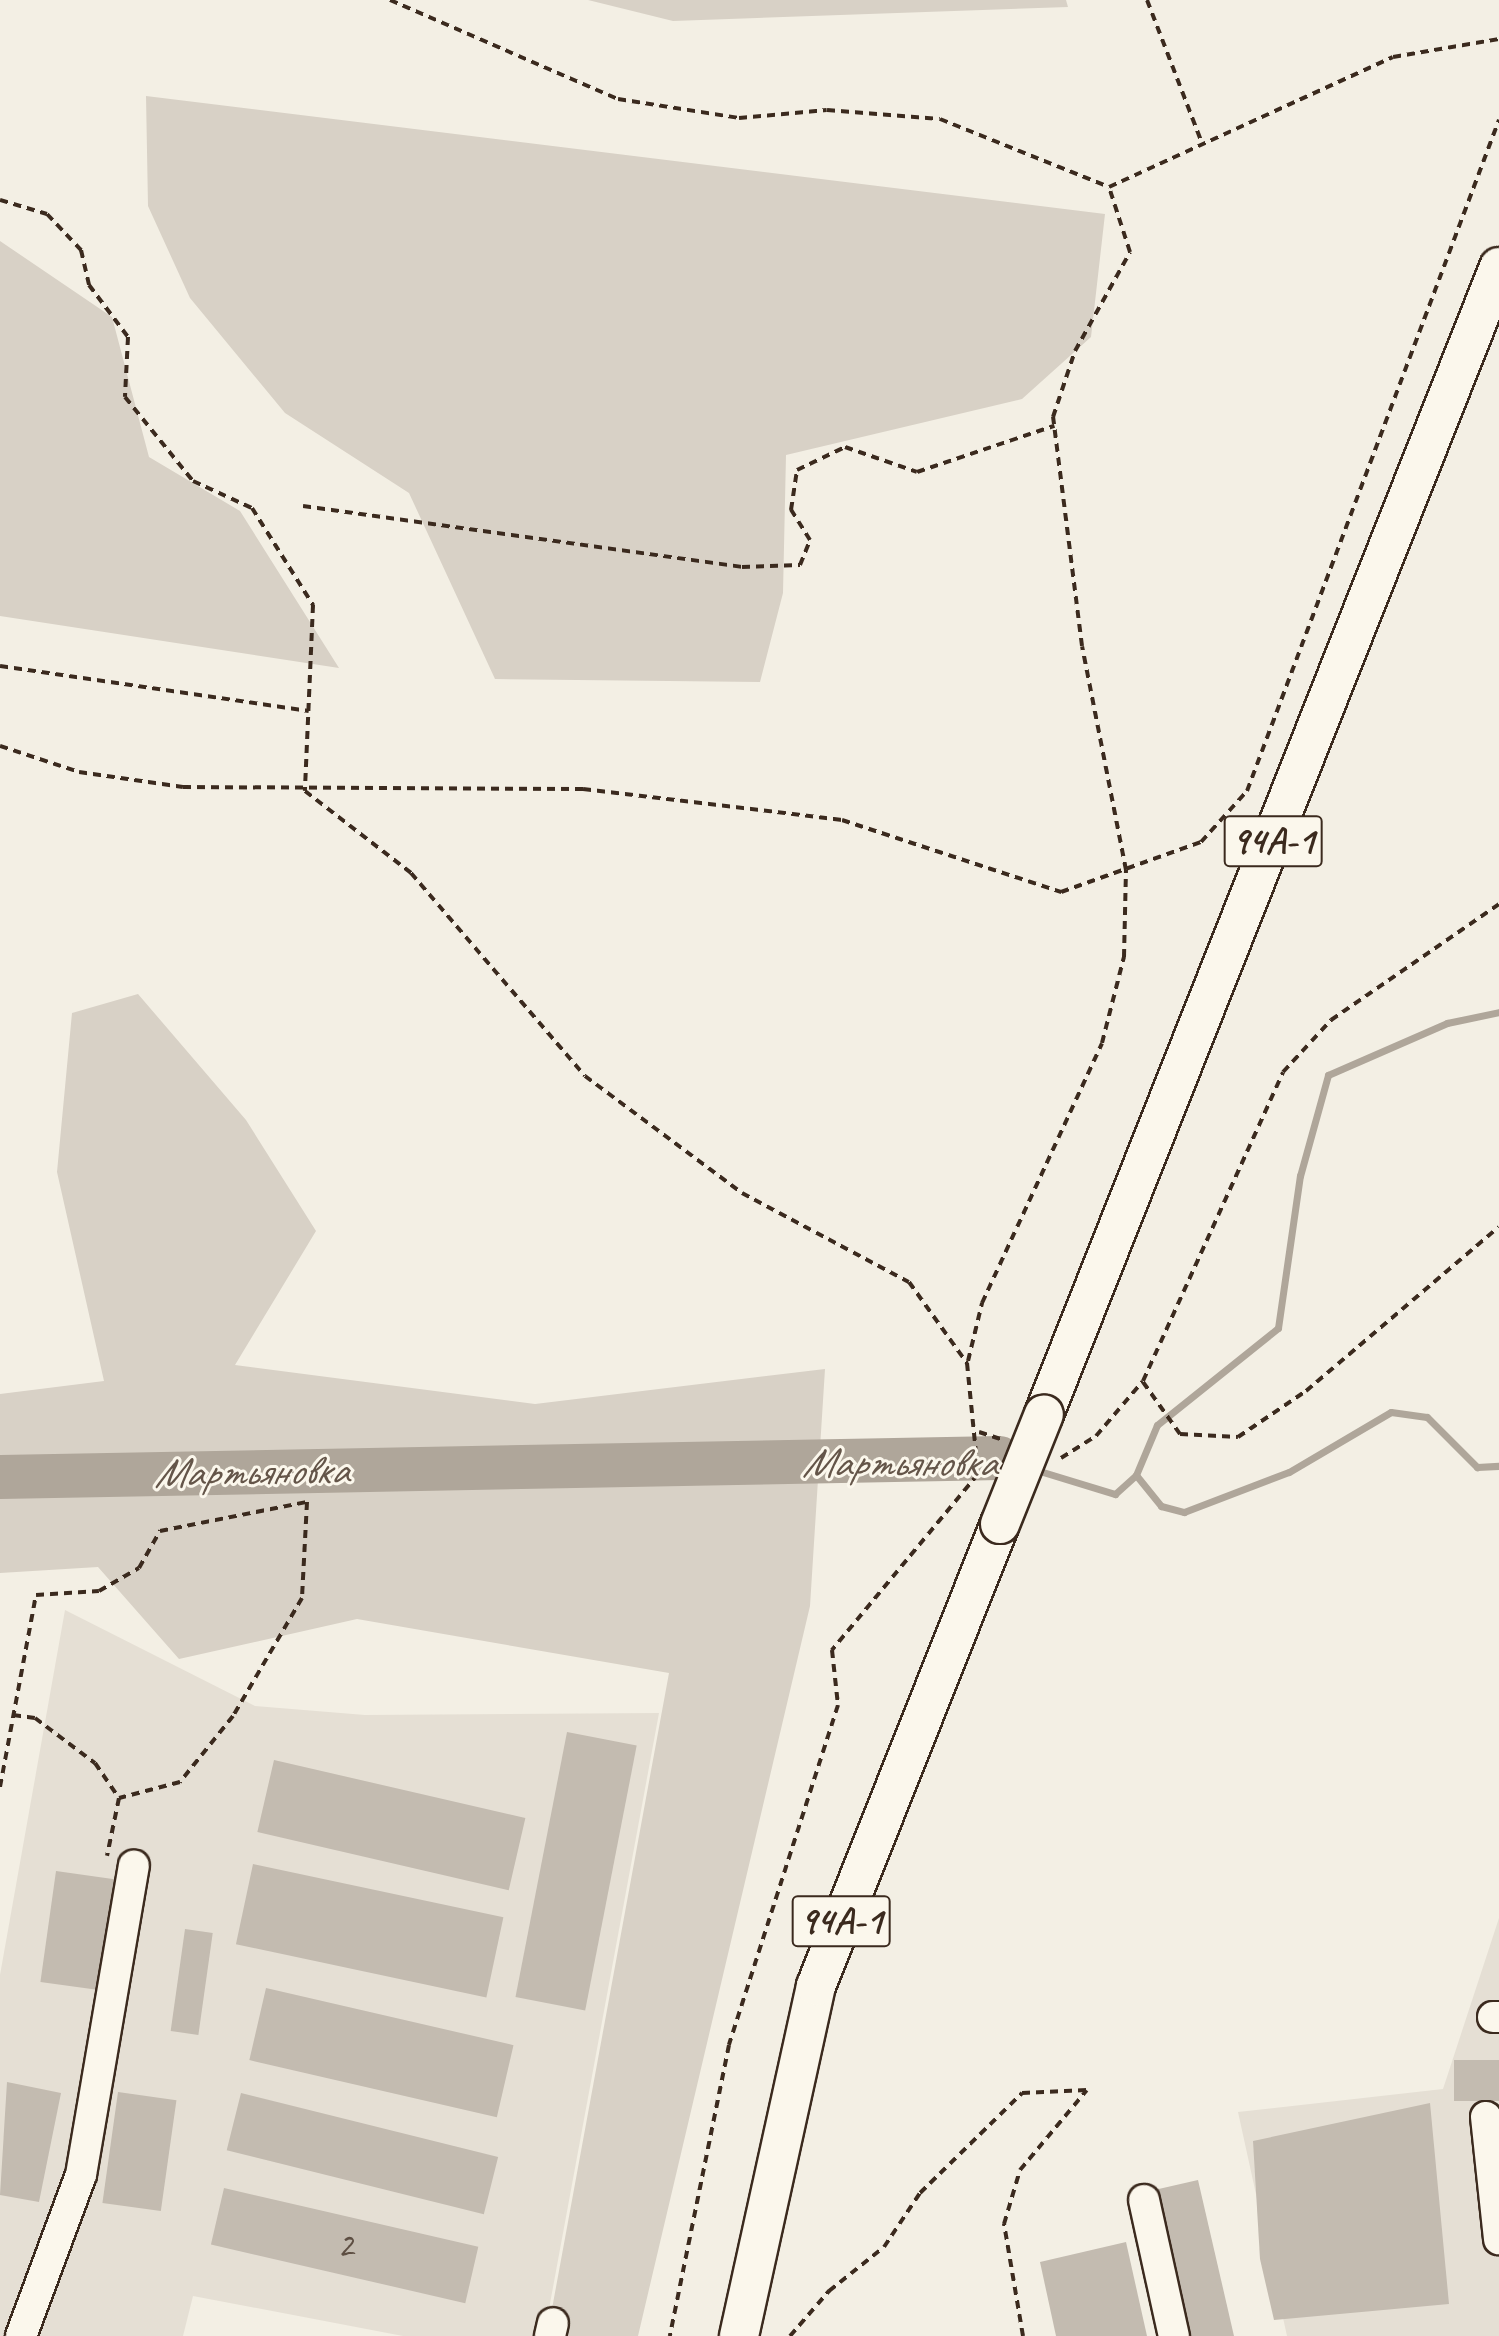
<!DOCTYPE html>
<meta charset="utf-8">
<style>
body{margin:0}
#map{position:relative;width:1499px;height:2336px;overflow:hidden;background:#f3efe4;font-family:Caveat,sans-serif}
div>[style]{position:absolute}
.built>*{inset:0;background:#e5dfd4}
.green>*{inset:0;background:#d8d1c6}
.stream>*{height:7px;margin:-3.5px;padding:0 3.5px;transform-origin:3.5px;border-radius:3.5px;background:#afa69a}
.river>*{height:44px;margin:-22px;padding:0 22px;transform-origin:22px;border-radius:22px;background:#afa69a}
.building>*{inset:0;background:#c3bbb0;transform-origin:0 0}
.path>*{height:4px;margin-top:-2px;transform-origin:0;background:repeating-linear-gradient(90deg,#3b2a1e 0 8px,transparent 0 14px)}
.roads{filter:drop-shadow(2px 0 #3b2a1e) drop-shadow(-2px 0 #3b2a1e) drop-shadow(0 2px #3b2a1e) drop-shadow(0 -2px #3b2a1e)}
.minor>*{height:30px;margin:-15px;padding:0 15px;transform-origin:15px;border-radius:15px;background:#fbf7ec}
.major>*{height:38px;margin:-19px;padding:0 19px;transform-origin:19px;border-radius:19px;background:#fbf7ec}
.bridges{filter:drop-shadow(2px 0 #3b2a1e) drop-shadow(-2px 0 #3b2a1e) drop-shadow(0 2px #3b2a1e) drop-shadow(0 -2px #3b2a1e)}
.major-bridge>*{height:38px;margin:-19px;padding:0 19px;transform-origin:19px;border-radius:19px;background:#fbf7ec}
span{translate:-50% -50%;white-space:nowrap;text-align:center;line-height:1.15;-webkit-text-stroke:6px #fbf7ec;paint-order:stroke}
.number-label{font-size:36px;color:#5d4e42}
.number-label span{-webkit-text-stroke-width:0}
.shield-label span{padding:2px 6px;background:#fbf7ec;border:2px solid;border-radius:6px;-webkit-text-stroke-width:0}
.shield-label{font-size:38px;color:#3b2a1e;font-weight:700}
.water-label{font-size:42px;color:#645549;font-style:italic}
</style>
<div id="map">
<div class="built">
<i style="clip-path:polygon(65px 1610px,255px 1706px,365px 1715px,659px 1713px,544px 2336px,403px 2336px,193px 2296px,183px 2336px,0 2336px,0 1975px)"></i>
<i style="clip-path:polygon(1499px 1918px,1499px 2336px,1287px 2336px,1238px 2112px,1443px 2089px)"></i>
</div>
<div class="green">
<i style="clip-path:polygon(588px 0,1066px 0,1068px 7px,673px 21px)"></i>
<i style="clip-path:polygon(146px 96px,1105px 214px,1091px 337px,1022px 399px,786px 455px,783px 593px,760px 682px,495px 679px,409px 493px,285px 413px,190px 298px,148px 206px)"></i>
<i style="clip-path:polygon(0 241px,112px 317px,149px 457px,240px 511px,339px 668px,0 616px)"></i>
<i style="clip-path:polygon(138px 994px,246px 1120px,316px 1231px,235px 1365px,535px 1404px,825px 1369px,810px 1606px,638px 2336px,547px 2336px,669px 1673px,357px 1619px,179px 1659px,98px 1567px,0 1573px,0 1394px,104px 1381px,57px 1172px,72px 1013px)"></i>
</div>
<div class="stream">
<i style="left:1033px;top:1469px;width:86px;rotate:17deg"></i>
<i style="left:1115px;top:1494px;width:28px;rotate:-42deg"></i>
<i style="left:1136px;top:1475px;width:54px;rotate:-67.2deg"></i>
<i style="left:1157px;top:1425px;width:155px;rotate:-38.7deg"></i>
<i style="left:1278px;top:1328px;width:154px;rotate:-81.8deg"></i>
<i style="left:1300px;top:1176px;width:105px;rotate:-74.5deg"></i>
<i style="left:1328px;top:1075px;width:130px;rotate:-23.6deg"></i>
<i style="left:1447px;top:1023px;width:53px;rotate:-11.9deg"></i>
<i style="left:1136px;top:1475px;width:40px;rotate:51deg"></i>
<i style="left:1161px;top:1506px;width:24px;rotate:15deg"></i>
<i style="left:1184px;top:1512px;width:112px;rotate:-20.9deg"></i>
<i style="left:1289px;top:1472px;width:118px;rotate:-30.5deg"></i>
<i style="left:1391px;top:1412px;width:36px;rotate:8deg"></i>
<i style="left:1427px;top:1417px;width:71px;rotate:45deg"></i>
<i style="left:1477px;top:1467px;width:22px;rotate:-3deg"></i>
</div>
<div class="river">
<i style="left:0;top:1477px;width:1000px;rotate:-1.09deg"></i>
</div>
<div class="building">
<i style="left:567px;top:1732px;width:71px;height:270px;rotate:11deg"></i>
<i style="left:274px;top:1760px;width:258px;height:74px;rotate:13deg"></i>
<i style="left:253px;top:1864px;width:256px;height:82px;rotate:12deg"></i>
<i style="left:56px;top:1871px;width:59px;height:112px;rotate:8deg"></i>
<i style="left:185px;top:1929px;width:28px;height:103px;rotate:8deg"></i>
<i style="left:266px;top:1988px;width:254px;height:74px;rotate:13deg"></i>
<i style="left:1499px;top:2060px;width:41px;height:45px;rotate:90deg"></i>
<i style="clip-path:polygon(7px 2082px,61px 2093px,39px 2202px,0 2195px)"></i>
<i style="left:118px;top:2092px;width:59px;height:112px;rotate:8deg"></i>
<i style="left:241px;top:2093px;width:265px;height:59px;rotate:14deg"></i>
<i style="clip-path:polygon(1430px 2103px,1449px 2304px,1274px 2320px,1260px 2259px,1253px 2141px)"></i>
<i style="left:1198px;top:2180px;width:160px;height:46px;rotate:77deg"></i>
<i style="left:224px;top:2188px;width:261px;height:58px;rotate:13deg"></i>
<i style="clip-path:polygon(1126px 2242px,1147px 2336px,1056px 2336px,1040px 2262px)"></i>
</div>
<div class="path">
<i style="left:390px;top:0;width:249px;rotate:23.5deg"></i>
<i style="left:618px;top:99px;width:122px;rotate:8.9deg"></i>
<i style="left:739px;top:118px;width:88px;rotate:-5.2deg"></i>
<i style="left:827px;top:110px;width:113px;rotate:4.6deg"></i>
<i style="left:940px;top:119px;width:182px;rotate:21.9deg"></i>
<i style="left:1109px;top:187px;width:312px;rotate:-24.6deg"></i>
<i style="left:1393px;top:57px;width:108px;rotate:-9.6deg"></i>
<i style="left:1147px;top:0;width:153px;rotate:69deg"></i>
<i style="left:0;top:200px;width:49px;rotate:16.6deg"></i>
<i style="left:47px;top:214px;width:50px;rotate:46.6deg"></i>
<i style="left:81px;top:250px;width:36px;rotate:77deg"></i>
<i style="left:89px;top:285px;width:65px;rotate:53.1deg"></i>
<i style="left:128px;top:337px;width:60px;rotate:92.9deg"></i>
<i style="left:125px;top:397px;width:108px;rotate:51deg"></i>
<i style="left:193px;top:481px;width:65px;rotate:24.6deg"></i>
<i style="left:252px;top:508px;width:115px;rotate:57.8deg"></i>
<i style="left:313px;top:605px;width:186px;rotate:92.5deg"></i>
<i style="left:305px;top:791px;width:134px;rotate:37.7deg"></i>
<i style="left:411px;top:873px;width:267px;rotate:49.4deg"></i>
<i style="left:585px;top:1076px;width:196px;rotate:36.7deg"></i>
<i style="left:742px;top:1193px;width:189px;rotate:28.1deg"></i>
<i style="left:909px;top:1282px;width:100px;rotate:54.4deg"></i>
<i style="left:967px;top:1363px;width:112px;rotate:84.3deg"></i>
<i style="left:978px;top:1474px;width:229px;rotate:129.7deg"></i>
<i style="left:832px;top:1650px;width:55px;rotate:83.8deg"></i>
<i style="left:838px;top:1705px;width:357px;rotate:107.8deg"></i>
<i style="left:729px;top:2045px;width:297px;rotate:101.5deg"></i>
<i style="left:303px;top:506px;width:443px;rotate:7.9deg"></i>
<i style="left:742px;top:567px;width:58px;rotate:-2deg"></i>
<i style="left:800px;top:565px;width:27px;rotate:-68deg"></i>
<i style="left:810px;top:540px;width:36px;rotate:-122deg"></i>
<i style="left:791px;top:510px;width:40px;rotate:-81.5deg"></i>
<i style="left:797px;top:470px;width:53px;rotate:-25.6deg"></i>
<i style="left:845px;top:447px;width:76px;rotate:19.1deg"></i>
<i style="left:917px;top:472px;width:145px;rotate:-18.6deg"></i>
<i style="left:0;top:666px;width:312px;rotate:8.3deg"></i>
<i style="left:0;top:746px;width:83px;rotate:18.2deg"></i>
<i style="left:79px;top:772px;width:105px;rotate:8.2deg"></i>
<i style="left:183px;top:787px;width:400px;rotate:0.3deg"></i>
<i style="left:583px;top:789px;width:261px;rotate:6.8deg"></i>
<i style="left:842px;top:820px;width:231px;rotate:18.2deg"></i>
<i style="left:1061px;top:892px;width:149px;rotate:-19.7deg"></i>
<i style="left:1201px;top:842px;width:69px;rotate:-48deg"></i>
<i style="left:1247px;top:791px;width:717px;rotate:-69.42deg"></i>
<i style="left:968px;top:1361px;width:60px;rotate:-76.4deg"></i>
<i style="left:982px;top:1303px;width:286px;rotate:-65.2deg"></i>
<i style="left:1102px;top:1043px;width:89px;rotate:-75.7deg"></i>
<i style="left:1124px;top:957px;width:87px;rotate:-88.7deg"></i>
<i style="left:1126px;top:870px;width:228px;rotate:-101.1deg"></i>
<i style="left:1082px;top:646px;width:231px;rotate:-97.2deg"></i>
<i style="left:1053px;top:417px;width:70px;rotate:-71.6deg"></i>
<i style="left:1075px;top:351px;width:113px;rotate:-60.9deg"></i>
<i style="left:1130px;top:252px;width:68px;rotate:-107.9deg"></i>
<i style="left:1143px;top:1382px;width:64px;rotate:54.6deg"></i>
<i style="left:1180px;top:1434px;width:58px;rotate:3deg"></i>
<i style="left:1238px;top:1437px;width:82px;rotate:-34.1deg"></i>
<i style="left:1306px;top:1391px;width:253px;rotate:-40.4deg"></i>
<i style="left:979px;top:1432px;width:25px;rotate:18deg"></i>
<i style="left:1061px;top:1458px;width:41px;rotate:-32.2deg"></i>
<i style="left:1096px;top:1436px;width:72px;rotate:-49.5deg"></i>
<i style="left:1143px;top:1381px;width:339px;rotate:-65.6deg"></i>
<i style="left:1283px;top:1072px;width:71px;rotate:-47.3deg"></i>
<i style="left:1331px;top:1020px;width:204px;rotate:-34.6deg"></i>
<i style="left:13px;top:1715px;width:22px;rotate:8deg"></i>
<i style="left:35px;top:1718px;width:75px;rotate:36.9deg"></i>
<i style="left:95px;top:1763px;width:42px;rotate:55.6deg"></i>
<i style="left:0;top:1787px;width:195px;rotate:-79.4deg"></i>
<i style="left:36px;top:1595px;width:63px;rotate:-3.6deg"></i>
<i style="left:99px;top:1591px;width:46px;rotate:-29.9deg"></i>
<i style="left:139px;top:1568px;width:43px;rotate:-60.4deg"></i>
<i style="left:160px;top:1531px;width:150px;rotate:-11.2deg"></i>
<i style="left:307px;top:1502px;width:96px;rotate:93deg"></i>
<i style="left:302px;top:1598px;width:137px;rotate:120.3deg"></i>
<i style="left:233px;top:1716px;width:85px;rotate:128.8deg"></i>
<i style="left:180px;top:1782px;width:63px;rotate:165.3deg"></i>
<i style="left:119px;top:1798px;width:59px;rotate:101.7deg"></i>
<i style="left:790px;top:2336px;width:60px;rotate:-49.1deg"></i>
<i style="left:829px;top:2291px;width:70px;rotate:-38.7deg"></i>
<i style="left:884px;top:2247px;width:65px;rotate:-56.3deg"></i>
<i style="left:920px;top:2193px;width:143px;rotate:-44.4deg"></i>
<i style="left:1022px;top:2093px;width:65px;rotate:-2.6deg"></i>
<i style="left:1023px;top:2336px;width:114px;rotate:-99.6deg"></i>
<i style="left:1004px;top:2224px;width:56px;rotate:-73.5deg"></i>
<i style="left:1020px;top:2170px;width:104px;rotate:-50.1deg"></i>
</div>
<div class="roads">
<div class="minor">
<i style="left:1493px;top:2017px;width:6px"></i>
<i style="left:1486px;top:2117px;width:123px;rotate:83.9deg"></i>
<i style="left:1144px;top:2200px;width:139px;rotate:77.6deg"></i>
<i style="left:21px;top:2336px;width:172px;rotate:-69.6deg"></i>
<i style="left:81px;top:2175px;width:314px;rotate:-80.3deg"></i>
<i style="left:550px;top:2336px;width:13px;rotate:-77deg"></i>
</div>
<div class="major">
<i style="left:1044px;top:1414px;width:1234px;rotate:-68.36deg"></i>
<i style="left:739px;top:2336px;width:358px;rotate:-77.6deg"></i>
<i style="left:816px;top:1986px;width:497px;rotate:-68.3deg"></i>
</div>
</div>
<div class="bridges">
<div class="major-bridge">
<i style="left:1000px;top:1524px;width:118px;rotate:-68.2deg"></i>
</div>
</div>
<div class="number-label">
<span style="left:345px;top:2246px">2</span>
</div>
<div class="shield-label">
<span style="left:1273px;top:841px">94А-1</span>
<span style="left:841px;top:1921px">94А-1</span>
</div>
<div class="water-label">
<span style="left:899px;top:1463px">Мартьяновка</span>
<span style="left:251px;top:1472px;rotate:-1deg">Мартьяновка</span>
</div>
</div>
